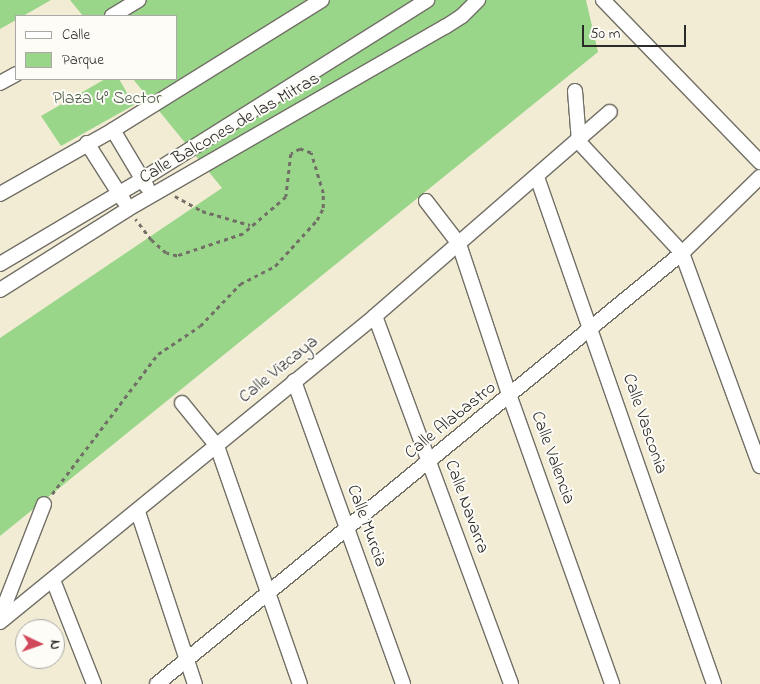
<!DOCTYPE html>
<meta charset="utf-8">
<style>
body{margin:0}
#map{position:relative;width:760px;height:684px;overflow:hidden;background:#f3ecd5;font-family:"Indie Flower",sans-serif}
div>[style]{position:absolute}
.green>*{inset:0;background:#99d68a}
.path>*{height:2.5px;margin-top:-1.25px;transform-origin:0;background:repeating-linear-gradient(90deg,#716f66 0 4px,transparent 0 8px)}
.roads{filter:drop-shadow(1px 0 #716f66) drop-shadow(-1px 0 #716f66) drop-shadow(0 1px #716f66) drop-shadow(0 -1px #716f66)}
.minor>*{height:14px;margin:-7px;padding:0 7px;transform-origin:7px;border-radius:7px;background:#fff}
span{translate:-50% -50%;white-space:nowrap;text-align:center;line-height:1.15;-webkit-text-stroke:4px #fdfcf7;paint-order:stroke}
.park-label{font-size:18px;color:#4c5e48}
.street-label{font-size:18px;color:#2b2b2b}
.legend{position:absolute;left:15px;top:15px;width:162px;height:65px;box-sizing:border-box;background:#fdfcf7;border:1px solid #a9a8a5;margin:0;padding:6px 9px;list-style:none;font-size:15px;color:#2b2b2b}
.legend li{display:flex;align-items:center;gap:10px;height:25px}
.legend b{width:25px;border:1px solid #a9a8a5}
.north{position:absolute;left:15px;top:619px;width:50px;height:50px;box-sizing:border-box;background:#fdfcf7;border:1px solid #a9a8a5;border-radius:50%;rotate:93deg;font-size:14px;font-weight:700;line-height:20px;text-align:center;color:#2b2b2b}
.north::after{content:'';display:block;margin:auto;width:18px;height:22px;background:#d1495b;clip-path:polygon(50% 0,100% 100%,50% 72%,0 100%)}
.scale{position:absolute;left:582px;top:25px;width:104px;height:22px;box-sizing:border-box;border:2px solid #2b2b2b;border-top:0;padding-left:6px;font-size:15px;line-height:18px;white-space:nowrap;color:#2b2b2b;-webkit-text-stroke:4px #fdfcf7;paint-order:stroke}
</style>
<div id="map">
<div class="green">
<i style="clip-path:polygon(0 0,51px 0,23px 16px,16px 16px,16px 20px,0 29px)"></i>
<i style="clip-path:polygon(70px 0,586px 0,598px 52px,0 536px,0 338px,222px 188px,133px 79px,176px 79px,176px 16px,83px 16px)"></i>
<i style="clip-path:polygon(105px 79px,119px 79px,134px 105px,61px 146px,41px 116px)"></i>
</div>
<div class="path">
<i style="left:175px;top:196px;width:31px;rotate:29deg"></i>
<i style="left:202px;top:211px;width:50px;rotate:16.3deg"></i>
<i style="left:52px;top:494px;width:176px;rotate:-52.9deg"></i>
<i style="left:158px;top:354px;width:50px;rotate:-33.7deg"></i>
<i style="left:200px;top:326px;width:58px;rotate:-46.4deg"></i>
<i style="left:240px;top:284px;width:39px;rotate:-27deg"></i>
<i style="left:275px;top:266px;width:62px;rotate:-47.6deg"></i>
<i style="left:317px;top:220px;width:13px;rotate:-63deg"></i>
<i style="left:323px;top:208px;width:15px;rotate:-90deg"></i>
<i style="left:323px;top:193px;width:42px;rotate:-106.7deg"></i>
<i style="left:311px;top:153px;width:12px;rotate:-160deg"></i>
<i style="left:300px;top:149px;width:10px;rotate:151deg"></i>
<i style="left:291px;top:154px;width:43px;rotate:96.6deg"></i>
<i style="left:286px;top:197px;width:57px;rotate:139.3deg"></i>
<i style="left:243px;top:234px;width:70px;rotate:161.6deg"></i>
<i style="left:177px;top:256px;width:11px;rotate:-165deg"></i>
<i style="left:166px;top:253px;width:20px;rotate:-139deg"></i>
<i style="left:151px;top:240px;width:26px;rotate:-127deg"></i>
</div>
<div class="roads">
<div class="minor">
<i style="left:603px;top:0;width:226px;rotate:45.9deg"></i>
<i style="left:112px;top:16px;width:31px;rotate:-31deg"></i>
<i style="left:0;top:83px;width:18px;rotate:-29deg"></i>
<i style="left:575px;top:91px;width:51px;rotate:85.5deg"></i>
<i style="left:113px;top:130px;width:66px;rotate:59.2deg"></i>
<i style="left:579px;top:142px;width:151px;rotate:47.1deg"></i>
<i style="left:682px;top:253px;width:227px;rotate:69.9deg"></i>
<i style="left:87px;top:143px;width:69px;rotate:57.5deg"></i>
<i style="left:537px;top:177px;width:537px;rotate:70.76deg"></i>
<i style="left:0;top:194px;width:130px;rotate:-29.5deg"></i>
<i style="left:113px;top:130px;width:246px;rotate:-31.9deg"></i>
<i style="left:426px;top:201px;width:54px;rotate:52.5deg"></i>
<i style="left:459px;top:244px;width:161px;rotate:71.6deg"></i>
<i style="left:510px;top:397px;width:305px;rotate:70.4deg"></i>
<i style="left:0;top:264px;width:166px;rotate:-30.7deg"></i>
<i style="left:143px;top:179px;width:336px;rotate:-32.2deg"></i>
<i style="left:0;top:290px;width:151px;rotate:-32.3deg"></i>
<i style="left:128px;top:209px;width:366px;rotate:-29.9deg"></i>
<i style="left:445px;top:27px;width:20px;rotate:-33deg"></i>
<i style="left:462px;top:16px;width:23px;rotate:-45deg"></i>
<i style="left:375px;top:316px;width:392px;rotate:69.7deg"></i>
<i style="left:294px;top:381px;width:322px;rotate:70.2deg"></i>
<i style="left:182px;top:403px;width:55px;rotate:50.9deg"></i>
<i style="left:217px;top:446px;width:252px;rotate:70.8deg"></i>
<i style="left:138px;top:512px;width:181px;rotate:71.7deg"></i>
<i style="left:53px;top:580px;width:112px;rotate:68.5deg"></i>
<i style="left:0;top:617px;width:121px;rotate:-68.7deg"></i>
<i style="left:0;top:622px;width:484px;rotate:-39.2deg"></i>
<i style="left:375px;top:316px;width:311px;rotate:-41deg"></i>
<i style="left:157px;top:684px;width:679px;rotate:-39.38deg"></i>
<i style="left:682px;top:253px;width:109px;rotate:-44.3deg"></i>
</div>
</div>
<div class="park-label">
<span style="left:107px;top:99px">Plaza 4° Sector</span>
</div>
<div class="street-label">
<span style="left:230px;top:129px;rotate:-30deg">Calle Balcones de las Mitras</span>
<span style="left:279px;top:370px;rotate:-39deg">Calle Vizcaya</span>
<span style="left:451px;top:421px;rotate:-39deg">Calle Alabastro</span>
<span style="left:644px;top:424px;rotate:71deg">Calle Vasconia</span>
<span style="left:552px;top:458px;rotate:70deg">Calle Valencia</span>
<span style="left:466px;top:507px;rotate:70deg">Calle Navarra</span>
<span style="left:366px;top:526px;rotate:70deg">Calle Murcia</span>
</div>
<ul class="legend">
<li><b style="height:6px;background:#fff"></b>Calle</li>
<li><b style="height:14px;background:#99d68a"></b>Parque</li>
</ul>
<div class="north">N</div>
<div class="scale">50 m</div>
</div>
